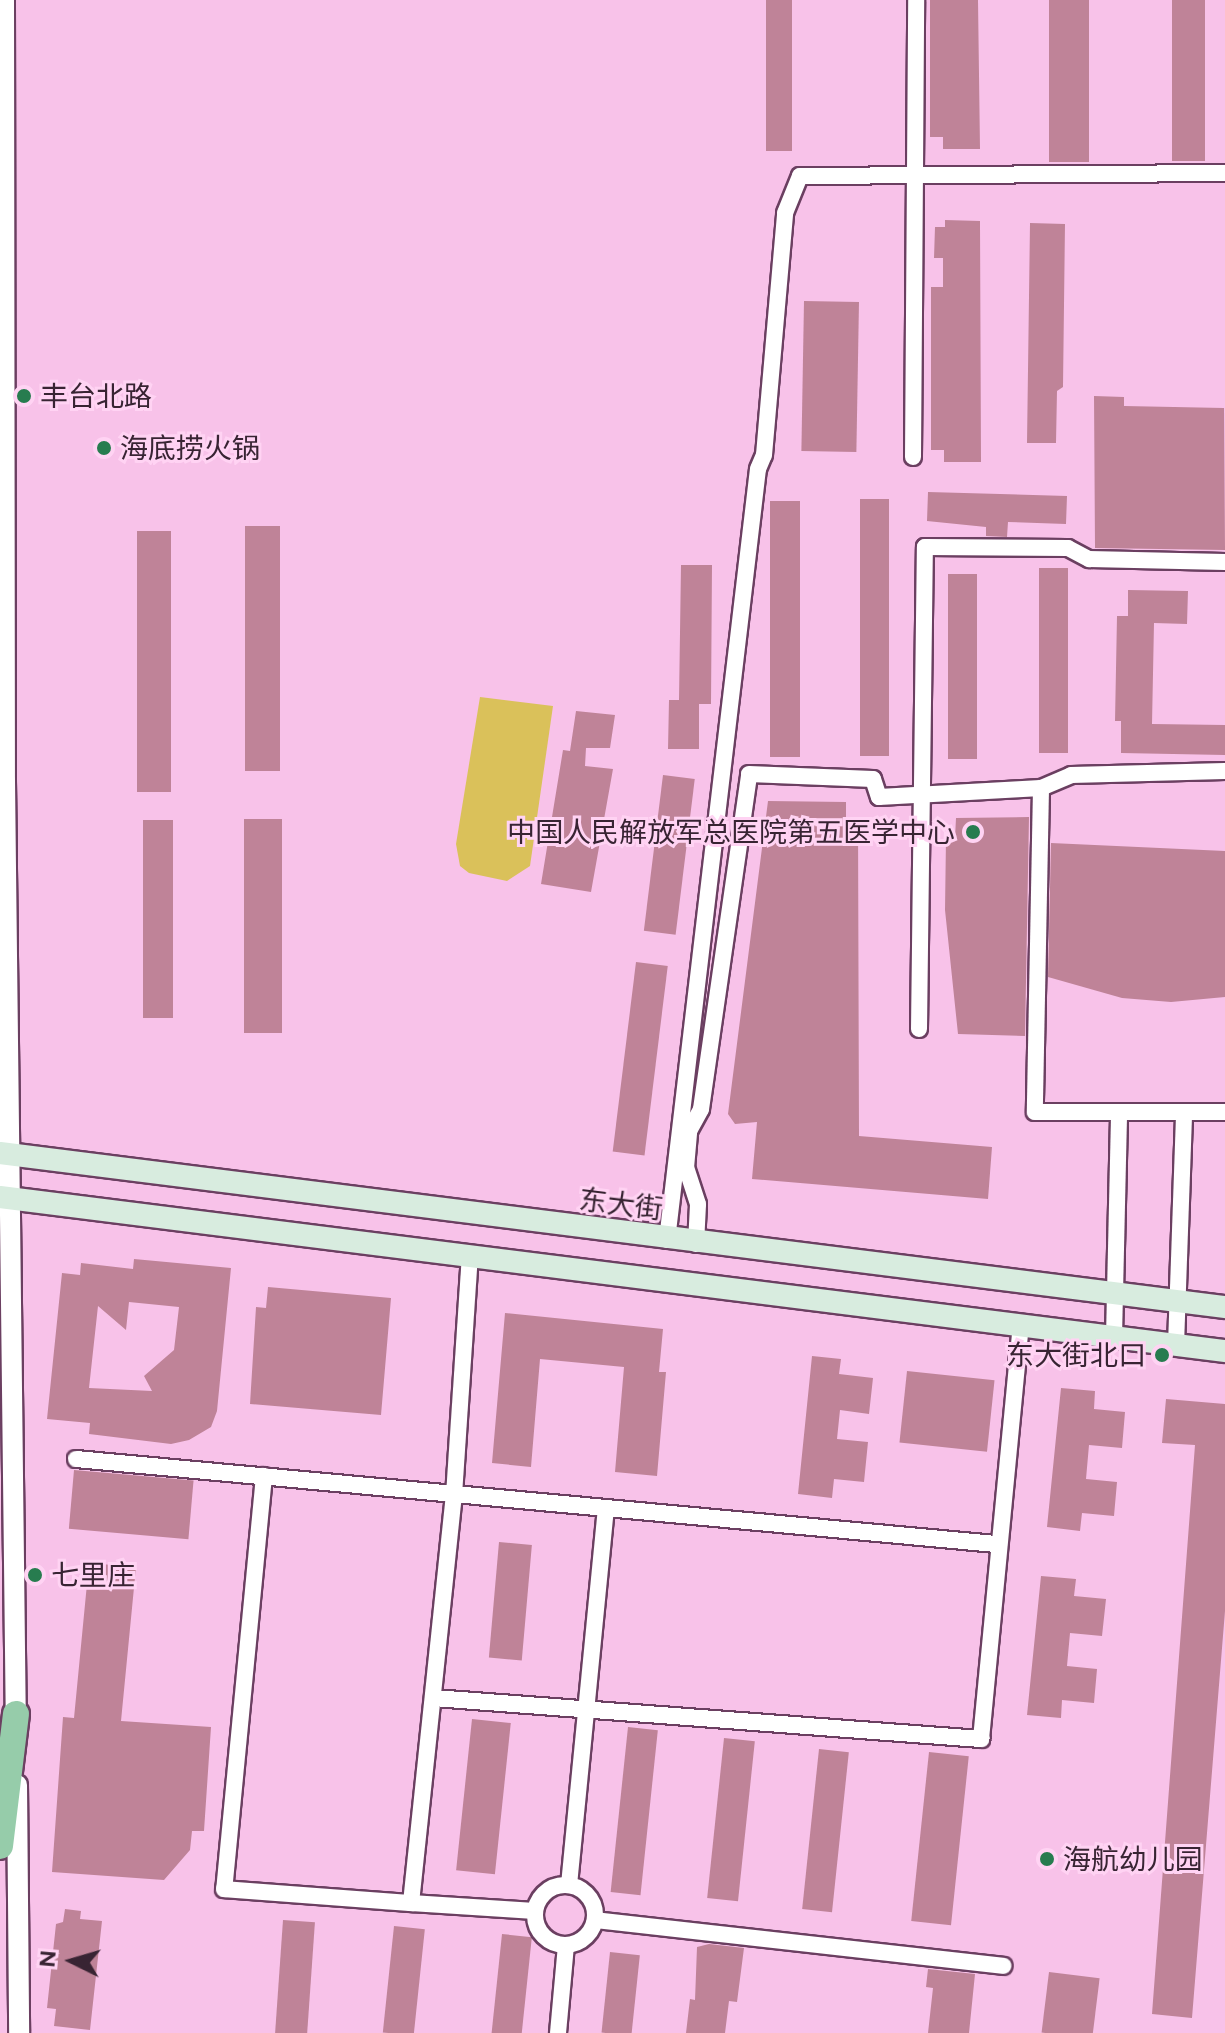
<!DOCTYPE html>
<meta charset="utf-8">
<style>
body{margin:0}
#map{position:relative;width:1225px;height:2033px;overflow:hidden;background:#f8c2e9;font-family:Figtree,"Noto Sans SC",sans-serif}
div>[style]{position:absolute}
.green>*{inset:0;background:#dac15a}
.building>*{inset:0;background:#bf8398;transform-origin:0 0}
.roads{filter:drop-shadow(2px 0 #6b3f61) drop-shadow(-2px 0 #6b3f61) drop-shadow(0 2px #6b3f61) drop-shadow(0 -2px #6b3f61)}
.minor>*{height:16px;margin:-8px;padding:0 8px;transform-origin:8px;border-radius:8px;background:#fff}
.minor>.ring{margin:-8px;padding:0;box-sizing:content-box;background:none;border:16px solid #fff;border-radius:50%}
.tertiary>*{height:20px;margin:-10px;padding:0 10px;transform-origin:10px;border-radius:10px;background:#fff}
.secondary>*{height:22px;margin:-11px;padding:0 11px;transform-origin:11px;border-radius:11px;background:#d8ecdf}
.trunk>*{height:26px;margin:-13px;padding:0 13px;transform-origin:13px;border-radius:13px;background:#96ccaa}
.dots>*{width:22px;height:22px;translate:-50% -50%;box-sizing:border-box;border:4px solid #ffd3f3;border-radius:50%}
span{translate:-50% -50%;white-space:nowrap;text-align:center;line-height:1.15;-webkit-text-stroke:6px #ffd3f3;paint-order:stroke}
.poi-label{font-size:28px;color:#382433}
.left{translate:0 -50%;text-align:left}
.right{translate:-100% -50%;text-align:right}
.street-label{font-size:28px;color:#382433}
.north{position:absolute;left:32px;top:1921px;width:80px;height:80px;-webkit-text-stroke:6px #ffd3f3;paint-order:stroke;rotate:275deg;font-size:22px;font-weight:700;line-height:32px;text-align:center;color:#382433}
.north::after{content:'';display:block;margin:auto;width:28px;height:36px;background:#382433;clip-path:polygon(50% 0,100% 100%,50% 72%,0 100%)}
</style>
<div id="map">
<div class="green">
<i style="clip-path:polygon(480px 697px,553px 706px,530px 866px,507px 881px,469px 873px,460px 866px,456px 844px)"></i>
</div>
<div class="building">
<i style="left:766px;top:0;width:26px;height:151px"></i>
<i style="clip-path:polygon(930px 0,978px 0,980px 149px,943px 149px,943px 137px,930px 137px)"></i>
<i style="left:1049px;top:0;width:40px;height:162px"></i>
<i style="left:1172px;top:0;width:33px;height:161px"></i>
<i style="clip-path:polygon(945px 220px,980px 221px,981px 462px,944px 462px,944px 450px,931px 450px,931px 287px,943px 287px,943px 258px,934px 258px,935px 227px,945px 227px)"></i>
<i style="clip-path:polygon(1030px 223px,1065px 224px,1063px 387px,1057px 391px,1056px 443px,1027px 443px)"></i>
<i style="left:804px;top:301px;width:55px;height:150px;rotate:1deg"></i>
<i style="clip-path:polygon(1094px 396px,1124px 397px,1124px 406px,1224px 408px,1225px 550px,1095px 548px)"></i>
<i style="clip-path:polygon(928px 492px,1067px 496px,1066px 524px,1008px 522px,1007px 537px,986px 536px,986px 527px,927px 521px)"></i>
<i style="left:889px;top:499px;width:257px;height:29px;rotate:90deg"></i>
<i style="left:770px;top:501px;width:30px;height:256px"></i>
<i style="left:280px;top:526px;width:245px;height:35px;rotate:90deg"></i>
<i style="left:137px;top:531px;width:34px;height:261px"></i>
<i style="clip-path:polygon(681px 565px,712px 565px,711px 704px,699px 704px,699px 749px,668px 749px,669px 700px,679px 700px)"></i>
<i style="left:1039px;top:568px;width:29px;height:185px"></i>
<i style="left:948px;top:574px;width:29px;height:185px"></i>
<i style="clip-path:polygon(1128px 590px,1188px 591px,1187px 624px,1154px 623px,1152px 724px,1225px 725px,1225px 755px,1121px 753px,1121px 721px,1115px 721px,1117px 616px,1128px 616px)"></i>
<i style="clip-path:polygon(576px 711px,615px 715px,610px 748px,586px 748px,585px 766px,613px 769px,591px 892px,541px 884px,563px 750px,570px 751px)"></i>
<i style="left:663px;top:775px;width:32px;height:157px;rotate:7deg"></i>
<i style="clip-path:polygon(768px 801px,846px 802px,846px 817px,858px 817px,859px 1136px,992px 1147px,988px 1199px,752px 1179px,757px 1122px,735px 1124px,728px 1114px)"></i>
<i style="clip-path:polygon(1029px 817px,1025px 1036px,958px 1034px,945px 910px,946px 838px,955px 838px,956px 818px)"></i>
<i style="left:244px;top:819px;width:38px;height:214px"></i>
<i style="left:143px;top:820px;width:30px;height:198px"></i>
<i style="clip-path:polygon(1051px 843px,1225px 851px,1225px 997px,1171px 1002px,1122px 998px,1048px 977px)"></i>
<i style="left:636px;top:962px;width:32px;height:191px;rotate:7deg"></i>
<i style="clip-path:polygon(evenodd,134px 1259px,231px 1268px,217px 1411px,211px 1427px,189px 1440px,171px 1444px,89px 1434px,90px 1423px,47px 1419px,62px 1273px,80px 1275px,81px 1263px,133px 1269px,134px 1259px,129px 1302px,179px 1307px,174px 1350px,144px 1376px,152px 1391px,89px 1388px,98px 1306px,126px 1330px,129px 1302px)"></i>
<i style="clip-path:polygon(268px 1287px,391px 1298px,381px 1415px,250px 1404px,256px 1307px,266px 1308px)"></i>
<i style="clip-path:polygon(505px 1313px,663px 1329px,659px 1372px,666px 1372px,657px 1476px,615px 1472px,624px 1367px,540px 1359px,531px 1467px,492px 1463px)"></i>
<i style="clip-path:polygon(812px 1356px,841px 1359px,839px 1374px,873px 1378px,869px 1414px,840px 1410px,837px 1439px,868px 1442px,864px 1482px,834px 1479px,832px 1498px,798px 1494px)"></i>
<i style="left:907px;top:1371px;width:88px;height:72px;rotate:6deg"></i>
<i style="clip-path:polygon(1061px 1388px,1095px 1391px,1094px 1409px,1125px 1412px,1122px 1448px,1089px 1445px,1086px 1479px,1117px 1482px,1114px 1516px,1082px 1513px,1080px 1531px,1047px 1527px)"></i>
<i style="clip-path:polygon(1166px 1399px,1225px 1404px,1225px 1611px,1192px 2018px,1152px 2014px,1195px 1445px,1162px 1443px)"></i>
<i style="left:74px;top:1470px;width:120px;height:59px;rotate:5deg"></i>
<i style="left:499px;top:1542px;width:33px;height:116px;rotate:5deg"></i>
<i style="clip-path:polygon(89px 1563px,136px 1567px,121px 1721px,211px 1727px,204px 1831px,192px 1831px,190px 1850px,164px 1880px,52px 1872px,63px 1717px,74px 1718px)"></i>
<i style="clip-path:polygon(1041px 1576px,1076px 1579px,1074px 1596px,1106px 1599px,1102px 1636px,1070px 1633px,1067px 1666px,1097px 1669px,1094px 1703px,1062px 1700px,1061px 1718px,1027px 1715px)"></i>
<i style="left:472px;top:1719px;width:39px;height:152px;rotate:6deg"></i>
<i style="left:628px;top:1727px;width:30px;height:166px;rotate:6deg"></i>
<i style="left:724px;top:1738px;width:31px;height:161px;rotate:6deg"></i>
<i style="left:819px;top:1749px;width:30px;height:161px;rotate:6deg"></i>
<i style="left:929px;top:1752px;width:40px;height:170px;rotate:6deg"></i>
<i style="clip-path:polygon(65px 1909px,81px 1911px,80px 1919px,102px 1921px,90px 2030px,54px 2026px,56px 2009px,47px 2008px,56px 1924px,63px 1922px)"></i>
<i style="left:283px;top:1920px;width:32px;height:114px;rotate:4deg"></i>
<i style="left:394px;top:1926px;width:31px;height:107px;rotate:6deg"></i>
<i style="left:502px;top:1934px;width:30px;height:100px;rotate:6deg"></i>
<i style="clip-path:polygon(709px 1944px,744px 1948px,737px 2002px,729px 2001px,725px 2033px,686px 2033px,690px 1999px,695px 2000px,697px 1947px)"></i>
<i style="left:610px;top:1952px;width:30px;height:81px;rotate:6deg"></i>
<i style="clip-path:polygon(928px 1969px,975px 1974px,969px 2033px,928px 2033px,933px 1988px,926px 1987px)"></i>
<i style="left:1049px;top:1972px;width:51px;height:61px;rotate:7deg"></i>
</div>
<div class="roads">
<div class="minor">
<i style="left:913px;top:457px;width:457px;rotate:-89.6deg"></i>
<i style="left:1041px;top:788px;width:33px;rotate:-23deg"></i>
<i style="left:1071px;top:775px;width:154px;rotate:-1.5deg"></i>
<i style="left:919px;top:1029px;width:482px;rotate:-89.3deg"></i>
<i style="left:925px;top:547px;width:143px;rotate:0.4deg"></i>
<i style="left:1068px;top:548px;width:24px;rotate:28deg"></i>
<i style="left:1089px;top:559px;width:136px;rotate:1.3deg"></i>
<i style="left:667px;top:1240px;width:776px;rotate:-83.27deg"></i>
<i style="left:758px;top:469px;width:15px;rotate:-67deg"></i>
<i style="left:764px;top:455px;width:243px;rotate:-85deg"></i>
<i style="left:785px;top:213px;width:40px;rotate:-68deg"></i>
<i style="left:800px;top:176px;width:425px;rotate:-0.4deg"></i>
<i style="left:696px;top:1244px;width:40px;rotate:-87.1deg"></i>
<i style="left:698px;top:1204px;width:38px;rotate:-108deg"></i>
<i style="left:686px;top:1168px;width:37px;rotate:-85deg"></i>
<i style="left:689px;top:1131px;width:25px;rotate:-61deg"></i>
<i style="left:701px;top:1109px;width:338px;rotate:-81.8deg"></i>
<i style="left:749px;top:774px;width:124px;rotate:2.3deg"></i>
<i style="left:873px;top:779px;width:19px;rotate:72deg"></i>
<i style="left:879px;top:797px;width:162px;rotate:-3.2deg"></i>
<i style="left:1041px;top:788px;width:324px;rotate:91.1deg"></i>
<i style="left:1035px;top:1112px;width:190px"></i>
<i style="left:1114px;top:1337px;width:224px;rotate:-88.7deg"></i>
<i style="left:1176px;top:1345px;width:232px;rotate:-88deg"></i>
<i style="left:76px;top:1459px;width:924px;rotate:5.28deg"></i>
<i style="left:264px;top:1476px;width:415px;rotate:95.5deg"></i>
<i style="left:224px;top:1889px;width:188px;rotate:4.3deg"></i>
<i style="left:411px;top:1903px;width:410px;rotate:-84deg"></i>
<i style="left:454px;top:1495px;width:240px;rotate:-86.2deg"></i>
<i style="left:434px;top:1698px;width:549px;rotate:4.29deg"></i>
<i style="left:981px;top:1739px;width:416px;rotate:-84.5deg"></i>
<i style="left:569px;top:1885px;width:378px;rotate:-84.4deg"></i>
<i class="ring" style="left:535px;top:1885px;width:44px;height:44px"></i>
<i style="left:411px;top:1903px;width:124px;rotate:3.7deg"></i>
<i style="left:595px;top:1920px;width:411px;rotate:6.4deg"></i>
<i style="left:558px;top:2033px;width:88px;rotate:-84.8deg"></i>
</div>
<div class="tertiary">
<i style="left:4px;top:0;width:781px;rotate:89.93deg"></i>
<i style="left:5px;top:781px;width:948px;rotate:89.34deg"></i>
<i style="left:17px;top:1785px;width:248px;rotate:89.5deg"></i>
</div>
<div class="secondary">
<i style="left:0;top:1153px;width:1235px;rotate:7.17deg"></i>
<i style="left:0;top:1197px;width:1235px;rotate:7.17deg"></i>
</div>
<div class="trunk">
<i style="left:0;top:1846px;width:133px;rotate:-83.1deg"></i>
</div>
</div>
<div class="dots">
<i style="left:24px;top:396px;background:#277c4f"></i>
<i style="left:104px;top:448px;background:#277c4f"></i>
<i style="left:973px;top:832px;background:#277c4f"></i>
<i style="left:1162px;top:1355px;background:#277c4f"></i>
<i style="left:35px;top:1575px;background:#277c4f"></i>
<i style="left:1047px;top:1859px;background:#277c4f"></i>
</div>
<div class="poi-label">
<span class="left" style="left:40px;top:396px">丰台北路</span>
<span class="left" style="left:120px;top:448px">海底捞火锅</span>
<span class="right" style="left:955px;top:832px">中国人民解放军总医院第五医学中心</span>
<span class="right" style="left:1146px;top:1355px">东大街北口</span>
<span class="left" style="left:51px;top:1575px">七里庄</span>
<span class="left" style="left:1063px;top:1859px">海航幼儿园</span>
</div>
<div class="street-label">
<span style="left:621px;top:1204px;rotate:7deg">东大街</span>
</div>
<div class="north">N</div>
</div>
